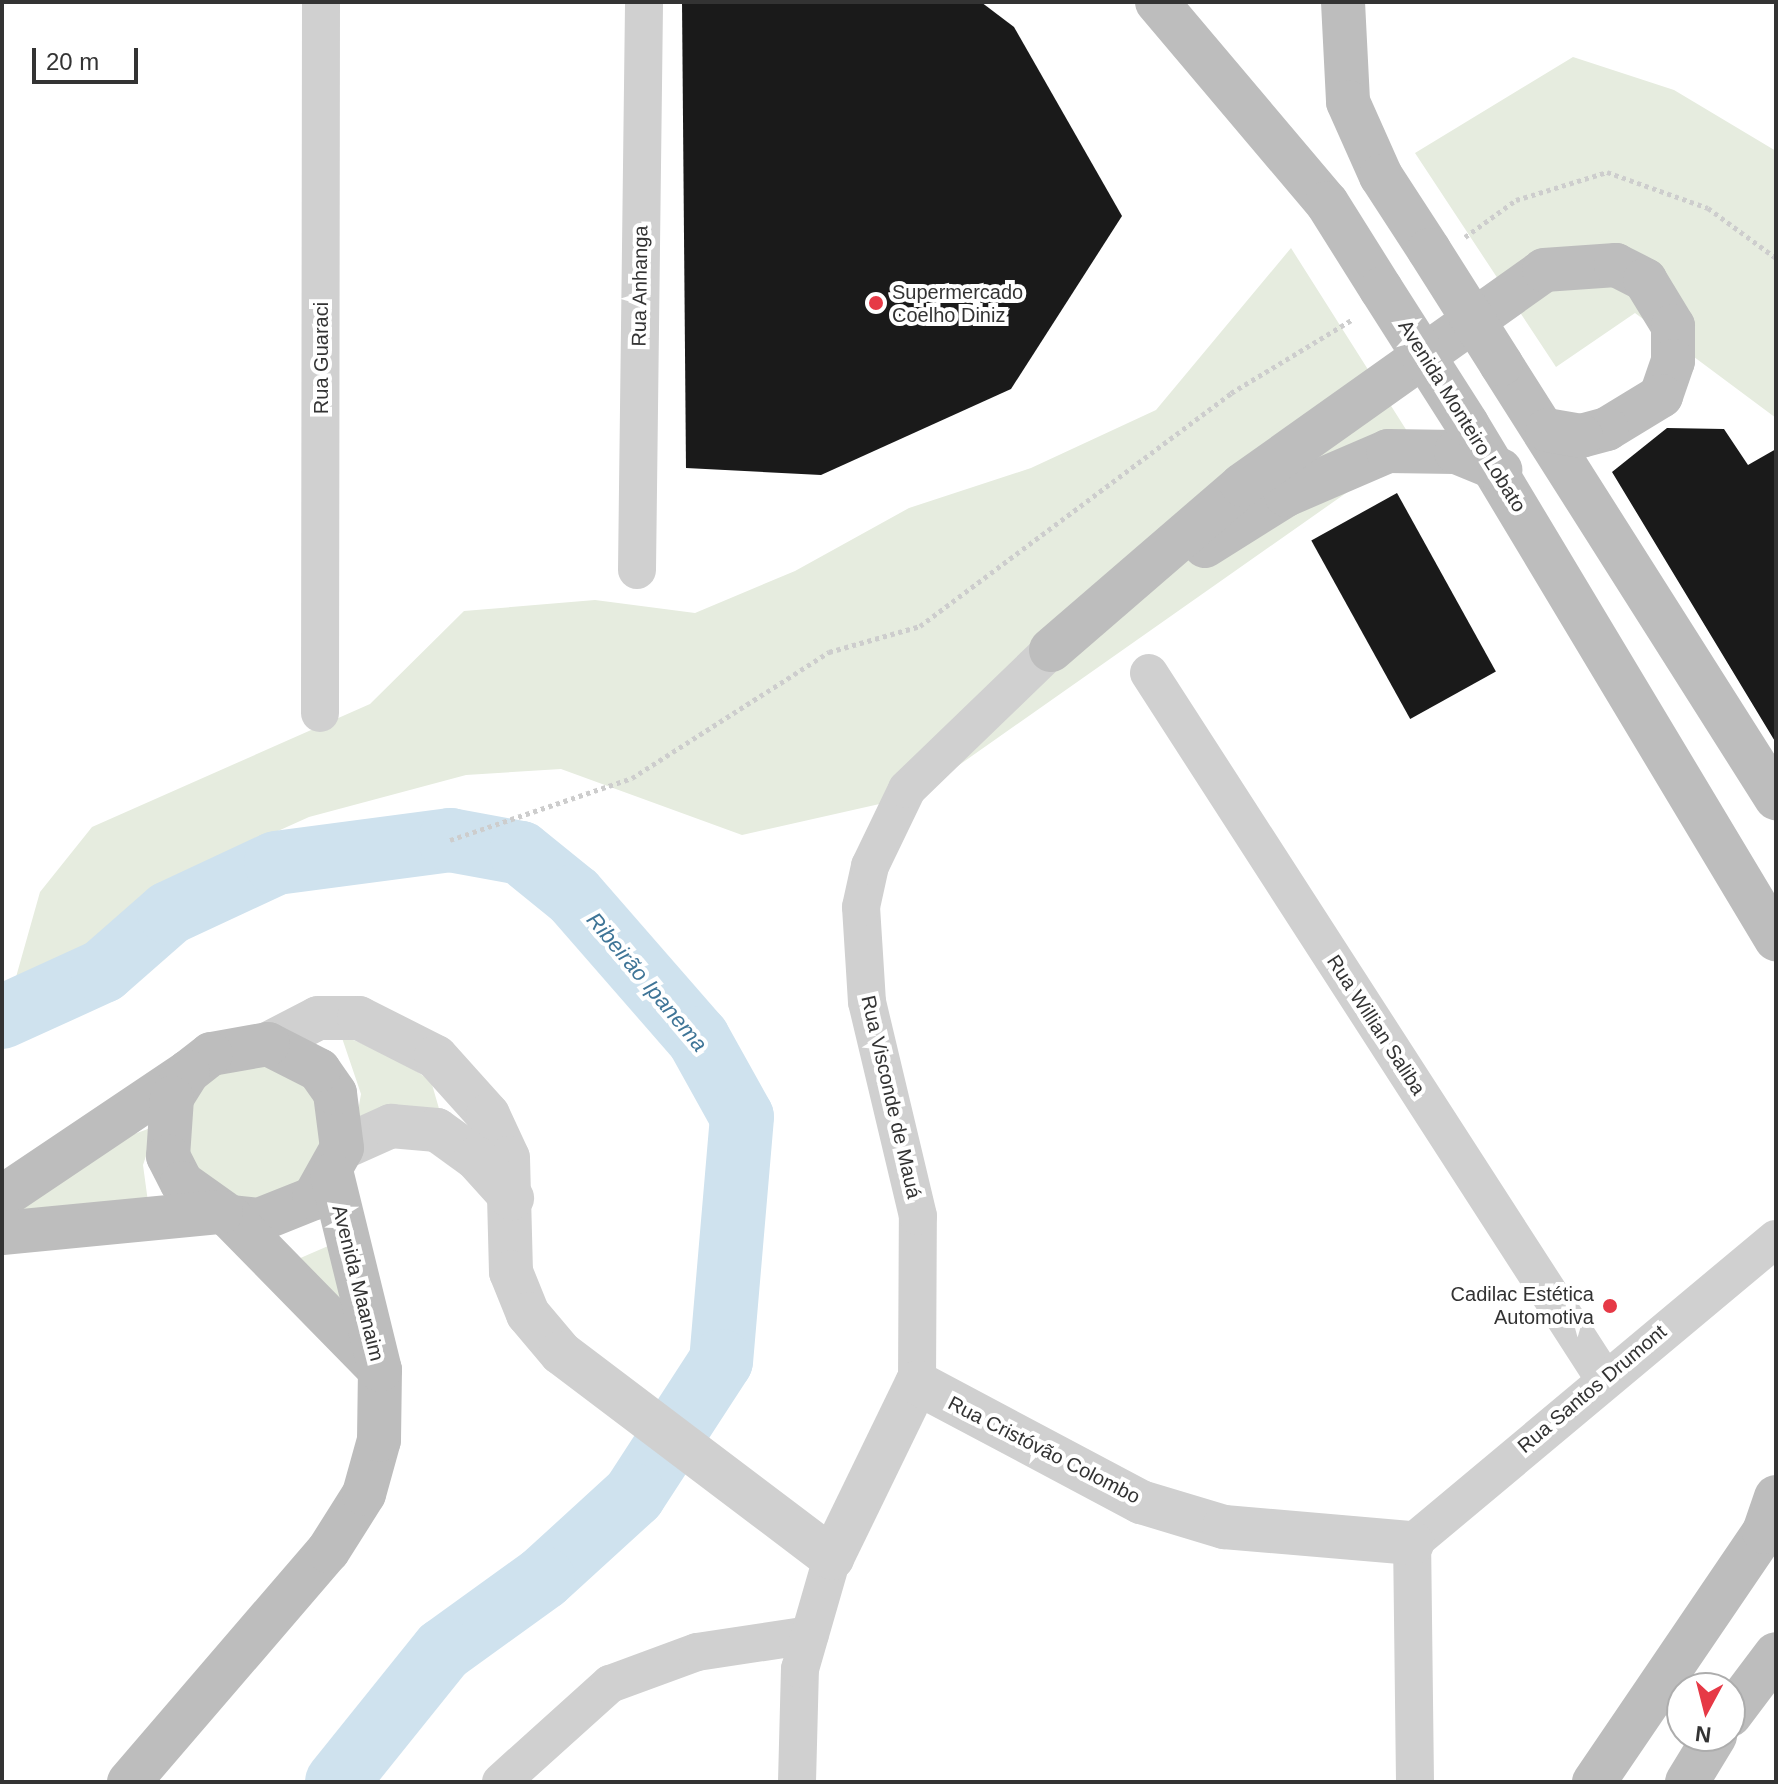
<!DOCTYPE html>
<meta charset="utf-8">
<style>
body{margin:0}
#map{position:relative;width:1778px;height:1784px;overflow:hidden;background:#fff;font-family:Arial,sans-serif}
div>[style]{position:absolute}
.green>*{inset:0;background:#e6ecdf}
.river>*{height:64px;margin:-32px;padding:0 32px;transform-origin:32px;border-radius:32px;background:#cfe2ee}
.building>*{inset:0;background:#1a1a1a;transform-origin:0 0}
.path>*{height:5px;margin-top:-2.5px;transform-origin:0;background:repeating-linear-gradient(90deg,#cdcdcd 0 4px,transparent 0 8px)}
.minor>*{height:38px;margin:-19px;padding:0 19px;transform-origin:19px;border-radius:19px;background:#d0d0d0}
.tertiary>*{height:44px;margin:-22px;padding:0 22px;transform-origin:22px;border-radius:22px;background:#d0d0d0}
.secondary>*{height:44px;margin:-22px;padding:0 22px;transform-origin:22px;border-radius:22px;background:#bdbdbd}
.secondary-bridge>*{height:44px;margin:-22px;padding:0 22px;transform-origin:22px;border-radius:22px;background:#bdbdbd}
.dots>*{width:22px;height:22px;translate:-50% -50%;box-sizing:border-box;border:4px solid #fff;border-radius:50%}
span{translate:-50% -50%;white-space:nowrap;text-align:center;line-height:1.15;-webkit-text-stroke:8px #fff;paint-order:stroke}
.street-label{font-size:20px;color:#333}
.poi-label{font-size:20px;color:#333}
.left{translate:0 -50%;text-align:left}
.right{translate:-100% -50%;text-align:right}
.water-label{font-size:22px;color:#3f7597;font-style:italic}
.frame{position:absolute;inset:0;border:4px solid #333;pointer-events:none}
.north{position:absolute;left:1666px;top:1672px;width:80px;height:80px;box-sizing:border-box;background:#fff;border:2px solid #adadad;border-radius:50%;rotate:187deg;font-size:22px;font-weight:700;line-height:32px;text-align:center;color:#333}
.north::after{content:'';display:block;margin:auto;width:28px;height:36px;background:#e63946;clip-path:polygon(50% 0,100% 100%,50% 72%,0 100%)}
.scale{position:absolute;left:32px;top:48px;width:106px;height:36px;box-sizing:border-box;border:4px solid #333;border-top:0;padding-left:10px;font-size:24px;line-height:28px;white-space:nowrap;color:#333;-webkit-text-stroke:6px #fff;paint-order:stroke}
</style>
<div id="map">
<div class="green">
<i style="clip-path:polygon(1573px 57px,1674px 90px,1776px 151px,1776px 418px,1635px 313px,1556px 367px,1415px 153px)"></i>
<i style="clip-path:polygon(1291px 248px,1419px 450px,1413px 446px,915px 796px,742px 835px,561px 769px,466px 775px,309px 817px,193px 869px,61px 977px,16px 977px,40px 892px,92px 827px,370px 704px,464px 611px,595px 600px,695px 613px,795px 571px,909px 508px,1031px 468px,1156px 410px)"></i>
<i style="clip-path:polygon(341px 1035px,395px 1057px,431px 1081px,440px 1112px,356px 1123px,361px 1094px)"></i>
<i style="clip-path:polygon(248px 1056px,313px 1088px,326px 1135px,308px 1181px,265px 1205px,197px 1183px,177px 1115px,186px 1092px)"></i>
<i style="clip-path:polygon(156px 1126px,143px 1165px,148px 1202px,4px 1212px,96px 1148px)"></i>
<i style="clip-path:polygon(335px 1243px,353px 1338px,282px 1266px)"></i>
</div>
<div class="river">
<i style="left:2px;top:1017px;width:111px;rotate:-24.5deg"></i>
<i style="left:103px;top:971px;width:88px;rotate:-41.3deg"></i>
<i style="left:169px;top:913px;width:118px;rotate:-25deg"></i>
<i style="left:276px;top:863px;width:176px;rotate:-7.5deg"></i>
<i style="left:450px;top:840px;width:72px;rotate:10.4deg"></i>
<i style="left:521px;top:853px;width:68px;rotate:39.1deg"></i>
<i style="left:574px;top:896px;width:189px;rotate:48.9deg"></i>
<i style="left:698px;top:1038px;width:90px;rotate:60.9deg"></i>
<i style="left:742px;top:1117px;width:245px;rotate:94.9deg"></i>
<i style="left:721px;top:1361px;width:160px;rotate:123deg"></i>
<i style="left:634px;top:1495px;width:123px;rotate:137.6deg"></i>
<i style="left:543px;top:1578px;width:123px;rotate:144.2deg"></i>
<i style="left:443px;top:1650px;width:169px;rotate:128.8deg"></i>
</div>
<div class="building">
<i style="clip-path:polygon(682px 2px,981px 2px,1014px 27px,1122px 216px,1011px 389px,821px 475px,686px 468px)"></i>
<i style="clip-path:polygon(1667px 428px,1724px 429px,1748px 465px,1776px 449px,1776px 743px,1612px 472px)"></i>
<i style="left:1397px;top:493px;width:204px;height:98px;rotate:61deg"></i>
</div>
<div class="path">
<i style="left:1465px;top:237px;width:63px;rotate:-36deg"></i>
<i style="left:1516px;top:200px;width:95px;rotate:-17.1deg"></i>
<i style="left:1607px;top:172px;width:107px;rotate:19.6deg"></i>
<i style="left:1708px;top:208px;width:84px;rotate:36.3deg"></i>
<i style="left:450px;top:840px;width:192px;rotate:-18.8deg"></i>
<i style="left:632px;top:778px;width:234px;rotate:-32.6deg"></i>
<i style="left:829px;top:652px;width:95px;rotate:-15.9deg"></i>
<i style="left:920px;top:626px;width:389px;rotate:-36.8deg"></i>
<i style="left:1231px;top:393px;width:143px;rotate:-31.2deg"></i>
</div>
<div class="minor">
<i style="left:637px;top:570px;width:568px;rotate:-89.29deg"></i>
<i style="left:1149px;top:673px;width:838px;rotate:57.18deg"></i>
<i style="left:320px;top:713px;width:711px;rotate:-89.92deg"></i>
<i style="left:917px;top:1383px;width:167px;rotate:-89.7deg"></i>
<i style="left:918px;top:1216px;width:220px;rotate:-103.4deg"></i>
<i style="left:867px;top:1002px;width:95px;rotate:-93.6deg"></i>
<i style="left:861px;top:907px;width:42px;rotate:-77.6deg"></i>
<i style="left:870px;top:866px;width:85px;rotate:-64.3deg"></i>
<i style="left:907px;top:789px;width:200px;rotate:-44deg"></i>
<i style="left:501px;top:1782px;width:147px;rotate:-42deg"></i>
<i style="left:610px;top:1684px;width:93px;rotate:-20.2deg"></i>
<i style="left:697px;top:1652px;width:114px;rotate:-8.6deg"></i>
<i style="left:797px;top:1782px;width:113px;rotate:-88.5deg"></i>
<i style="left:800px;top:1669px;width:116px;rotate:-73.9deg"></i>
<i style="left:1415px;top:1782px;width:239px;rotate:-90.7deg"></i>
<i style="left:1412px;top:1543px;width:474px;rotate:-39.9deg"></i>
</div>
<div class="tertiary">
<i style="left:268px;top:1044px;width:56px;rotate:-27.5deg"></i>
<i style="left:318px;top:1018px;width:41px"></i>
<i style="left:359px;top:1018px;width:86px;rotate:26.9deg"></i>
<i style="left:436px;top:1057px;width:78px;rotate:48.1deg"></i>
<i style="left:488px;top:1115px;width:47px;rotate:65.1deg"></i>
<i style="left:508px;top:1158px;width:114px;rotate:88.5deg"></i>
<i style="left:511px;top:1272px;width:45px;rotate:68deg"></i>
<i style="left:528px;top:1314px;width:51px;rotate:49.8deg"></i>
<i style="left:561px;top:1353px;width:340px;rotate:37.1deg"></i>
<i style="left:832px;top:1558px;width:195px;rotate:-64.1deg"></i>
<i style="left:917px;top:1383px;width:254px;rotate:28deg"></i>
<i style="left:1141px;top:1502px;width:87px;rotate:16.8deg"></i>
<i style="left:1224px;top:1527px;width:189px;rotate:4.9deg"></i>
<i style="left:342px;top:1148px;width:54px;rotate:-24.2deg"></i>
<i style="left:391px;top:1126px;width:46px;rotate:5deg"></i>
<i style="left:437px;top:1130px;width:48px;rotate:35.7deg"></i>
<i style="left:476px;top:1158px;width:54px;rotate:48deg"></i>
</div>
<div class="secondary">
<i style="left:1157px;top:2px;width:263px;rotate:49.8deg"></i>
<i style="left:1327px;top:203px;width:102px;rotate:57.9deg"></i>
<i style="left:1343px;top:2px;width:100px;rotate:87.1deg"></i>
<i style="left:1348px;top:102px;width:81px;rotate:66deg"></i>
<i style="left:1381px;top:176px;width:88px;rotate:57deg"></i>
<i style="left:1501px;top:364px;width:514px;rotate:57.64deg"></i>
<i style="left:1467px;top:424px;width:601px;rotate:59.04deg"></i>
<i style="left:1205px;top:546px;width:96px;rotate:-32.2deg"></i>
<i style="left:1286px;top:495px;width:111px;rotate:-23.3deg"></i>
<i style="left:1388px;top:451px;width:68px;rotate:0.8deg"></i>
<i style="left:1456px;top:452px;width:48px;rotate:22.2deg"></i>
<i style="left:1051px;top:650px;width:252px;rotate:-40.8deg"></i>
<i style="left:1242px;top:485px;width:371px;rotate:-35.4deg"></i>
<i style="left:1544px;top:270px;width:72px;rotate:-4deg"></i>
<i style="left:1616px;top:265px;width:33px;rotate:27deg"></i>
<i style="left:1645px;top:280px;width:54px;rotate:58.7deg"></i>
<i style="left:1673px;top:326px;width:35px;rotate:90deg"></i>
<i style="left:1673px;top:361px;width:37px;rotate:109deg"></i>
<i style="left:1661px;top:396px;width:63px;rotate:148.6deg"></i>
<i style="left:1607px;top:429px;width:27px;rotate:165deg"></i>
<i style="left:1581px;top:436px;width:34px;rotate:-170deg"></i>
<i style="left:2px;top:1197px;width:224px;rotate:-33.9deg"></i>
<i style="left:230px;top:1217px;width:29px;rotate:6deg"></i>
<i style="left:259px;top:1220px;width:59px;rotate:-21.8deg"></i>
<i style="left:314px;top:1198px;width:57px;rotate:-60.8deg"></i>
<i style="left:342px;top:1148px;width:55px;rotate:-97.3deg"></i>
<i style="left:335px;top:1093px;width:28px;rotate:-125deg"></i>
<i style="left:319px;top:1070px;width:57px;rotate:-153deg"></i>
<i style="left:268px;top:1044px;width:58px;rotate:170deg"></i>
<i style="left:211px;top:1054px;width:29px;rotate:142deg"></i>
<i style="left:188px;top:1072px;width:31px;rotate:122deg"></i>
<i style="left:172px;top:1098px;width:58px;rotate:93.9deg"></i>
<i style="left:168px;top:1156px;width:30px;rotate:63deg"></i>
<i style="left:182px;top:1183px;width:59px;rotate:35.3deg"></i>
<i style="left:230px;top:1217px;width:214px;rotate:45.6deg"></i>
<i style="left:2px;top:1233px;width:220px;rotate:-5.5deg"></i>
<i style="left:1730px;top:1715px;width:76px;rotate:-53deg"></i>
<i style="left:129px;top:1782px;width:305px;rotate:-49.3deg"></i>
<i style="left:328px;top:1551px;width:67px;rotate:-57.7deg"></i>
<i style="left:364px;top:1494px;width:56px;rotate:-74.5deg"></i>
<i style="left:379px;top:1440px;width:70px;rotate:-89.2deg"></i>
<i style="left:380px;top:1370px;width:201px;rotate:-103.8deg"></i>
<i style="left:1594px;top:1782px;width:302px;rotate:-55.8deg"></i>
<i style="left:1764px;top:1532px;width:37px;rotate:-71deg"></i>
<i style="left:1687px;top:1782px;width:54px;rotate:-58.7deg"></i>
</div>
<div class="secondary-bridge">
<i style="left:1429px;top:250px;width:135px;rotate:57.7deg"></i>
<i style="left:1381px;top:289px;width:160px;rotate:57.5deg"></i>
</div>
<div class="dots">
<i style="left:876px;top:303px;background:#e63946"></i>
<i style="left:1610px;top:1306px;background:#e63946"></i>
</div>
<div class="street-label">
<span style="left:640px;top:286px;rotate:-89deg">Rua Anhanga</span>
<span style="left:321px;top:358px;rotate:-90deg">Rua Guaraci</span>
<span style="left:1462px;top:416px;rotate:58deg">Avenida Monteiro Lobato</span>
<span style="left:1376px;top:1025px;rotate:57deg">Rua Willian Saliba</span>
<span style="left:891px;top:1097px;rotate:77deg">Rua Visconde de Mauá</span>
<span style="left:358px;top:1283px;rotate:76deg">Avenida Maanaim</span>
<span style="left:1592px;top:1389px;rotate:-40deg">Rua Santos Drumont</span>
<span style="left:1044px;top:1450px;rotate:27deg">Rua Cristóvão Colombo</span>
</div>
<div class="poi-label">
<span class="left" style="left:892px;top:304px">Supermercado<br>Coelho Diniz</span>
<span class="right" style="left:1594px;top:1306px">Cadilac Estética<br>Automotiva</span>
</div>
<div class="water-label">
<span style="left:647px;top:982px;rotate:50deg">Ribeirão Ipanema</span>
</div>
<div class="frame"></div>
<div class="north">N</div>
<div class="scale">20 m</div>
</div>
